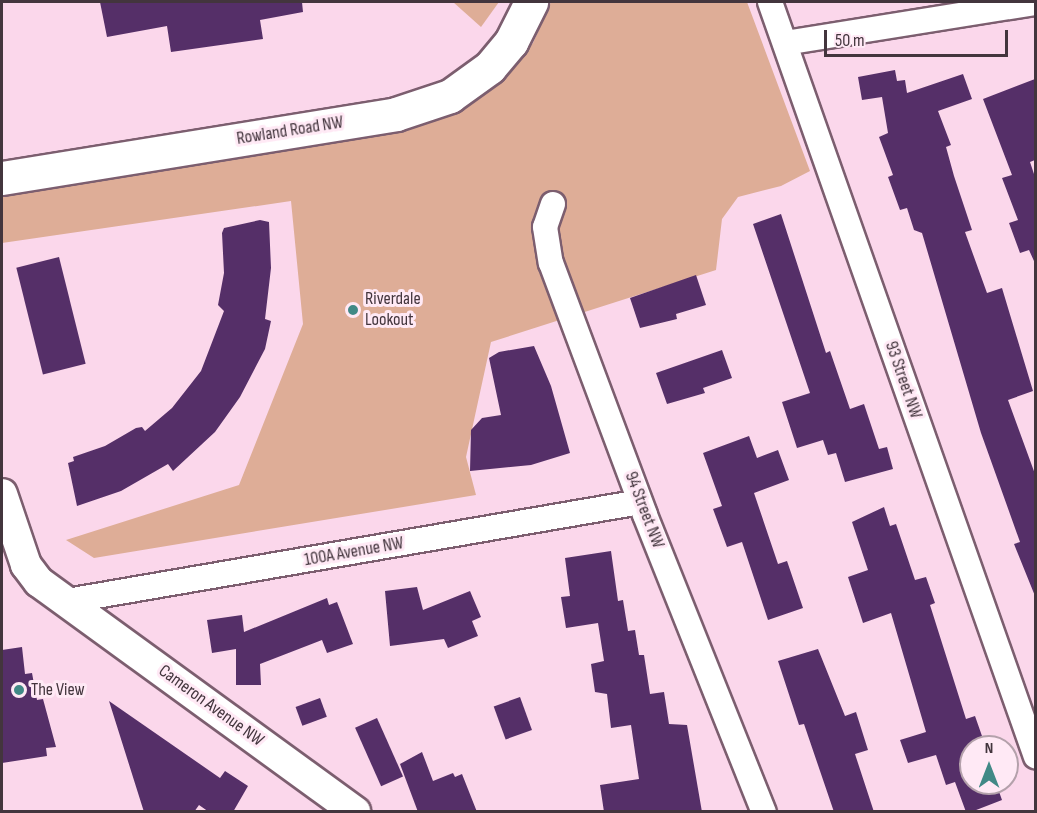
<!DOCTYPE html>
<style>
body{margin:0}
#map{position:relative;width:1037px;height:813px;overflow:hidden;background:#fbd7eb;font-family:"Sofia Sans Condensed",sans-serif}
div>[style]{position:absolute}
.green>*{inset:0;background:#dead97}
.building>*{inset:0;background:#552f68;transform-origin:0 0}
.roads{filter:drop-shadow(2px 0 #7c5e6f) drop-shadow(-2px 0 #7c5e6f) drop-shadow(0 2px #7c5e6f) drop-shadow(0 -2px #7c5e6f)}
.minor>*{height:24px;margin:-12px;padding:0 12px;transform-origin:12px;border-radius:12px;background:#fff}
.tertiary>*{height:30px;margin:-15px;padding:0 15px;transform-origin:15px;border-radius:15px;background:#fff}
.secondary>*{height:33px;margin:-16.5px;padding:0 16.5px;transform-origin:16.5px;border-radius:16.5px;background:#fff}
.dots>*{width:16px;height:16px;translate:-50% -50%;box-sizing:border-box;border:3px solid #ffe9f5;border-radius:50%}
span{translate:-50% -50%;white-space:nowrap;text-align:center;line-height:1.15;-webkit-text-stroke:6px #ffe9f5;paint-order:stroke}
.street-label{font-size:18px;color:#43353d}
.poi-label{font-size:18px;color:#43353d}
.left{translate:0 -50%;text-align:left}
.frame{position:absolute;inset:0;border:3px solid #43353d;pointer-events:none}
.north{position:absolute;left:959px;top:735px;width:60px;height:60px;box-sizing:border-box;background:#ffe9f5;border:2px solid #b4a1ab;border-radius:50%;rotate:0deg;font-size:16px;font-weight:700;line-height:24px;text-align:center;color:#43353d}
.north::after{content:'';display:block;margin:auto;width:21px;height:27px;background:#418986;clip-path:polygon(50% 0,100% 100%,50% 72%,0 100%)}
.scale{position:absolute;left:824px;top:30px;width:184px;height:27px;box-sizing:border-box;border:3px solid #43353d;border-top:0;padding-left:8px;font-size:18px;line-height:21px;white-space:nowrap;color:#43353d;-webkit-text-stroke:4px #ffe9f5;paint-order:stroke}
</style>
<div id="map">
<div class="green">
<i style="clip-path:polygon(453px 2px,499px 2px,481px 27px)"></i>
<i style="clip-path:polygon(551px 2px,747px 2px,810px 171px,781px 186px,738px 197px,722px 219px,716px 270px,491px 342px,466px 457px,476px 495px,94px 558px,66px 540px,239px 485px,303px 324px,291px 201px,2px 243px,2px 191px,421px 125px,464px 108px,506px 77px,533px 43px)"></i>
</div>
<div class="building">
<i style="clip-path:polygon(100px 2px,302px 2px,303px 12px,260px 20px,263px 39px,171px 52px,167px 26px,107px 37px)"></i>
<i style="clip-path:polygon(895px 70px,897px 81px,905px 80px,907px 93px,963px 74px,972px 99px,938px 111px,951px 145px,946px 147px,954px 176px,972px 230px,965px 232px,987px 293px,1002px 288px,1033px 391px,1008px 400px,1035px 474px,1035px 596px,1014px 544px,1020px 542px,981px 433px,922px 233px,914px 230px,907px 208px,900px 210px,888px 177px,893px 175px,879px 137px,888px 133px,882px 97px,862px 100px,858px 77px)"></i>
<i style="clip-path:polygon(1035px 79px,1035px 160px,1030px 162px,1035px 177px,1034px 261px,1029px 250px,1020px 253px,1009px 223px,1018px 220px,1002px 178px,1012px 175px,983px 99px)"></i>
<i style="clip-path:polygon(781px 214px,826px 353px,830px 351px,850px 409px,864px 404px,879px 449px,887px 447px,893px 469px,845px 482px,836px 453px,828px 455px,823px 440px,797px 448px,782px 402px,810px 393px,753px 224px)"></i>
<i style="clip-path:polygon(260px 220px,269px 222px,271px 268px,265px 319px,271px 321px,265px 349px,240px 397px,215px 432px,173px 471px,168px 464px,121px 491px,77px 506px,68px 463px,74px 461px,73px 457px,105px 446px,136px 428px,142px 427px,145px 431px,172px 408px,201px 371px,224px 311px,218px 305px,224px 273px,222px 233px,224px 228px)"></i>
<i style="left:59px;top:257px;width:110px;height:44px;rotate:76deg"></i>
<i style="clip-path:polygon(696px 275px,706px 305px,676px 314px,677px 319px,640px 328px,630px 298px)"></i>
<i style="clip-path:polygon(534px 346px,551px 386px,570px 453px,531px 465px,470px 471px,471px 430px,482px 418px,501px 415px,489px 358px,499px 352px)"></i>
<i style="clip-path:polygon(722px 350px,732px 378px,703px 388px,705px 393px,667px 404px,656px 373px)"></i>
<i style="clip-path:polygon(749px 436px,757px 458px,778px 450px,789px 480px,754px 493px,778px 564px,787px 561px,803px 608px,768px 620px,742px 542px,727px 547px,713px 509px,722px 506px,703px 453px)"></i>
<i style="clip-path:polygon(884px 507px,890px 526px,896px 524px,915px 580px,926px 577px,935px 603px,930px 605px,966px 719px,975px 716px,982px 736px,971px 743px,971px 783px,996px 783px,1002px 800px,971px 812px,966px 812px,955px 782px,946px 785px,936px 755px,908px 763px,900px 740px,926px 732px,891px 613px,863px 623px,848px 577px,868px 570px,852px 522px)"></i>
<i style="clip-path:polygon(611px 551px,618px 601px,623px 600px,628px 631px,635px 630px,639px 655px,644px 655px,650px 694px,664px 692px,669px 724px,687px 725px,702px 812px,604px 812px,600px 785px,639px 779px,631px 725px,611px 728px,607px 694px,595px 692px,591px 664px,604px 661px,598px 623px,566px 628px,561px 597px,570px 596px,565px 558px)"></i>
<i style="clip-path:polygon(417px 587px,423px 610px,470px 591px,481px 617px,472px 621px,478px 636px,448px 648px,444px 639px,390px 646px,385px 591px)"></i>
<i style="clip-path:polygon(327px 598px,329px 605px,337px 602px,353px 644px,327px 653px,322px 640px,260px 664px,261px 685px,236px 685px,236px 649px,212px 653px,207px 620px,242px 615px,244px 632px)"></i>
<i style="clip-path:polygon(22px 647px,25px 674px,32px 673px,37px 700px,43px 699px,56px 747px,46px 748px,47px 756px,2px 763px,2px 650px)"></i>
<i style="clip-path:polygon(818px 649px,845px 716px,856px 712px,868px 750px,855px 754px,874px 812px,834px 812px,804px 724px,799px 725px,778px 661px)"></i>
<i style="left:520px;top:697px;width:35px;height:28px;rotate:70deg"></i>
<i style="left:320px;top:698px;width:20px;height:26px;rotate:70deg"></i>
<i style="clip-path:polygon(109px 701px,220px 778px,225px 771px,248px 786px,233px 812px,209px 812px,199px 805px,194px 812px,144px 812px)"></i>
<i style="left:377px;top:718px;width:64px;height:24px;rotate:66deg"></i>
<i style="clip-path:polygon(422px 752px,433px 781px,453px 773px,455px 777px,462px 774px,477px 812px,418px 812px,400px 764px)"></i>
</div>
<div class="roads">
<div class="minor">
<i style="left:770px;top:2px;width:800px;rotate:70.59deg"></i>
<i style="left:785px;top:43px;width:254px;rotate:-9.1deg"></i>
<i style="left:553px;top:204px;width:24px;rotate:109deg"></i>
<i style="left:545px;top:227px;width:36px;rotate:81deg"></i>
<i style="left:551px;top:263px;width:269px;rotate:69.5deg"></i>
<i style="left:645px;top:515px;width:320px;rotate:68.2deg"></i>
<i style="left:67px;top:601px;width:581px;rotate:-9.8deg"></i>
</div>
<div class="tertiary">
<i style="left:2px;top:494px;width:75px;rotate:71.3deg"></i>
<i style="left:26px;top:565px;width:21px;rotate:53deg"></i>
<i style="left:39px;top:582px;width:391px;rotate:36deg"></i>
</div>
<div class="secondary">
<i style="left:2px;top:178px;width:399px;rotate:-9.2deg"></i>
<i style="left:396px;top:114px;width:57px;rotate:-18.4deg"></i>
<i style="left:450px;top:96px;width:49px;rotate:-35.9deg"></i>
<i style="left:490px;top:67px;width:33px;rotate:-50deg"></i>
<i style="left:511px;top:42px;width:45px;rotate:-63.4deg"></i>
</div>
</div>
<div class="dots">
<i style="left:353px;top:310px;background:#418986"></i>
<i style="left:19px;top:690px;background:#418986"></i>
</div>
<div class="street-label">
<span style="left:290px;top:131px;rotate:-9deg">Rowland Road NW</span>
<span style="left:903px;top:380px;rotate:71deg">93 Street NW</span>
<span style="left:644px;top:510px;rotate:69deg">94 Street NW</span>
<span style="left:354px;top:552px;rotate:-10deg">100A Avenue NW</span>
<span style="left:211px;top:706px;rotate:36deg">Cameron Avenue NW</span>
</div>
<div class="poi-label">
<span class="left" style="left:365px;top:310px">Riverdale<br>Lookout</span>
<span class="left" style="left:31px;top:690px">The View</span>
</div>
<div class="frame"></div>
<div class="north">N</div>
<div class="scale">50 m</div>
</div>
